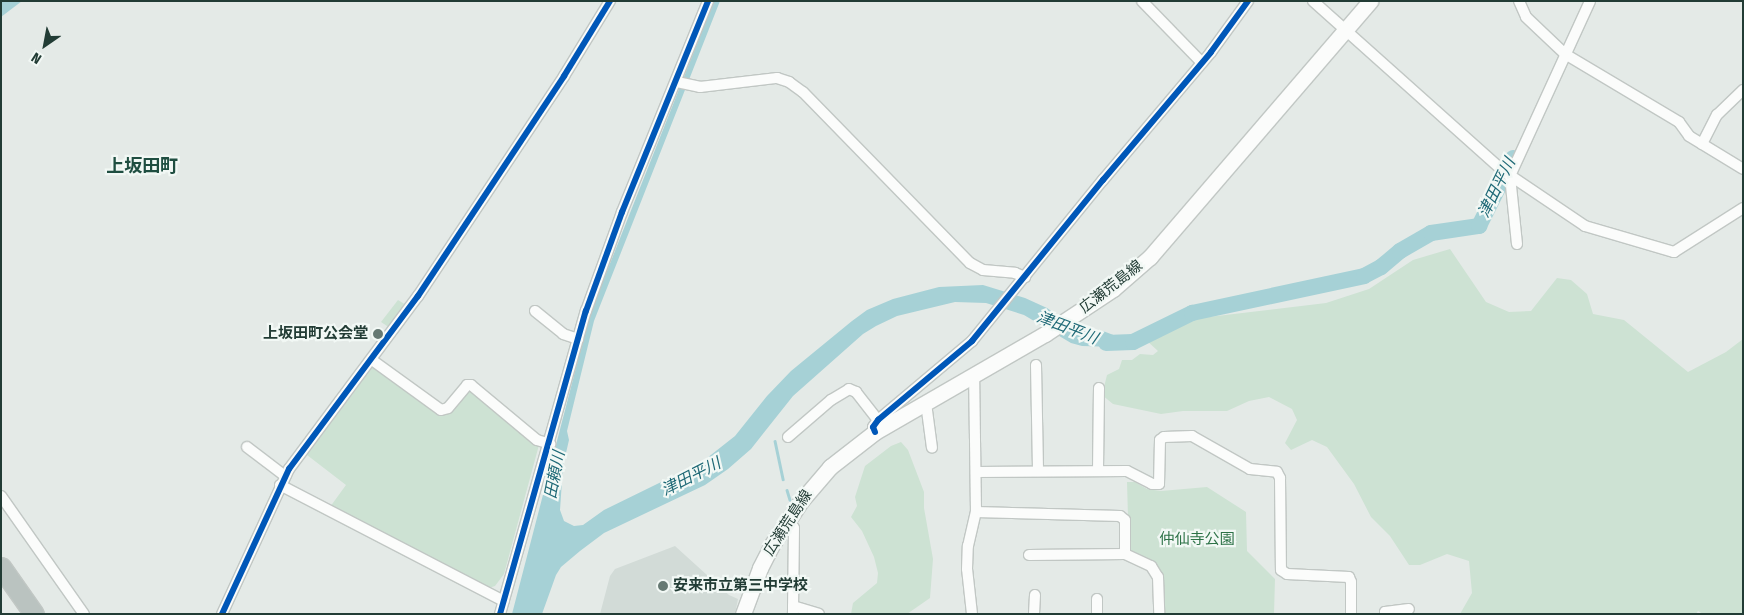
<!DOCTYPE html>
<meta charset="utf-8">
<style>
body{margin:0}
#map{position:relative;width:1744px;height:615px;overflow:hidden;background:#e4eae7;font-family:"Fira Sans Condensed","Noto Sans JP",sans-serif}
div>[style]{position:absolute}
.built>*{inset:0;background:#d2dbd7}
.green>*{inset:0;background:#cde2d3}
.water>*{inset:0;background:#a6d1d6}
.stream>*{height:2.5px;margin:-1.25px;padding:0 1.25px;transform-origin:1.25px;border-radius:1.25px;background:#a6d1d6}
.river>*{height:16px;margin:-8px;padding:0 8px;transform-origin:8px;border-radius:8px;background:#a6d1d6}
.roads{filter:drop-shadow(1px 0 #c1c7c4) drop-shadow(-1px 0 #c1c7c4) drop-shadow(0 1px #c1c7c4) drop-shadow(0 -1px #c1c7c4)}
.minor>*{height:10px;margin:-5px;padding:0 5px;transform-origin:5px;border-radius:5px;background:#fbfcfb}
.secondary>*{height:15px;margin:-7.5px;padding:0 7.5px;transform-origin:7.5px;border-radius:7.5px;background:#fbfcfb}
.motorway>*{height:19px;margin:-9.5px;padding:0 9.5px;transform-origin:9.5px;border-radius:9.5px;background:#bac3c0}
.cycleway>*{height:6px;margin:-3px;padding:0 3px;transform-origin:3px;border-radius:3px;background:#0057b8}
.dots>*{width:14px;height:14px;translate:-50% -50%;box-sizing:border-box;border:2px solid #f2f8f5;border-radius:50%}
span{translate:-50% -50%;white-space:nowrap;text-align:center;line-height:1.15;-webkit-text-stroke:4.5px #f2f8f5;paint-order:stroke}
.street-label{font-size:15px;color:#223c35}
.poi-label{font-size:15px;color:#223c35;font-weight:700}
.right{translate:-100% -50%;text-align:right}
.left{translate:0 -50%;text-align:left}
.park-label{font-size:15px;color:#2d7247}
.water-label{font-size:16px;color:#1e6976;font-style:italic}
.quarter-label{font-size:18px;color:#1f4e41;font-weight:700}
.frame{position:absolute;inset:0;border:2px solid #223c35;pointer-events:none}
.north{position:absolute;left:20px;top:20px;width:50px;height:50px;-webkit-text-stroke:4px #f2f8f5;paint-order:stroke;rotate:213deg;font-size:14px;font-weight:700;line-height:20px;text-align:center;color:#223c35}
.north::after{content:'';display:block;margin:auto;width:18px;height:22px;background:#223c35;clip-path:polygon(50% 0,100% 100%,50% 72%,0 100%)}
</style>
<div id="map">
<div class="built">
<i style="clip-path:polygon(675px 546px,729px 595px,738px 599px,735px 614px,600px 614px,610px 576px,615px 569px)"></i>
</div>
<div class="green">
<i style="clip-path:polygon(1450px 249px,1486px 302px,1509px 312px,1531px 311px,1557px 278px,1571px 280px,1587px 294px,1593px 314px,1624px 320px,1688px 372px,1726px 352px,1743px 339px,1743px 614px,1703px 614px,1698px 611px,1696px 614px,1460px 614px,1472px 593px,1469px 561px,1447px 554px,1420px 565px,1409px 565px,1390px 536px,1371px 517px,1354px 484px,1327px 447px,1312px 440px,1291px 450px,1285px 443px,1297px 420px,1292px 409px,1269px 397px,1249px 401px,1227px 411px,1183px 411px,1161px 414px,1113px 404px,1102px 395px,1107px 375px,1119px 369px,1122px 360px,1132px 360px,1140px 354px,1153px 355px,1158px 351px,1146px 340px,1161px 332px,1200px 318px,1326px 303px,1369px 289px,1413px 260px)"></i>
<i style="clip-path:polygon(398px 300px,406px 305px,390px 328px,381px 322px)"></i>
<i style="clip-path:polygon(375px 364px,442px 414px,447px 413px,466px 389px,472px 389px,539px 445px,504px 574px,495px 586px,489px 588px,330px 507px,346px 485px,307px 455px)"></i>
<i style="clip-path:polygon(901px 442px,908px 450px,924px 492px,924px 508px,933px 559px,930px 598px,907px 614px,851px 614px,853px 603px,877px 583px,878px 573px,874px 557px,862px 531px,851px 517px,857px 506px,855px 497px,865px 466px,891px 446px)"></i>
<i style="clip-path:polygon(1127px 482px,1135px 482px,1147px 489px,1161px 491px,1207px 487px,1246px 512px,1247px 551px,1275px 579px,1274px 614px,1160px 614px,1160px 576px,1129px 551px)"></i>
</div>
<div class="water">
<i style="clip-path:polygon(1px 1px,22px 1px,1px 17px)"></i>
<i style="clip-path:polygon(714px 1px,720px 1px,594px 321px,567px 431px,569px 440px,563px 466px,560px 510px,564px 521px,574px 526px,583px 525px,604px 510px,702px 462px,735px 436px,767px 396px,791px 371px,852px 321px,867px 310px,893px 299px,939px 287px,983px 285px,1025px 298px,1047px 308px,1077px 329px,1091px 332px,1103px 331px,1129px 341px,1117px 347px,1082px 346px,1071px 343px,1024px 315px,986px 303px,955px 302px,897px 316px,876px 326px,863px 334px,793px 396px,751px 449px,728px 469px,705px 485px,604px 533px,580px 551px,561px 567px,556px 575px,542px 614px,512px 614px,590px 314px)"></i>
</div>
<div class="stream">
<i style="left:775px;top:441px;width:39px;rotate:78deg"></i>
<i style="left:787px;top:490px;width:10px;rotate:73deg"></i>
</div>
<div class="river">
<i style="left:1106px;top:343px;width:27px;rotate:-2deg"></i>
<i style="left:1133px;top:342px;width:66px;rotate:-26.2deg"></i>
<i style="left:1192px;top:313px;width:176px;rotate:-12.1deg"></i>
<i style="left:1364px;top:276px;width:19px;rotate:-28deg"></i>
<i style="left:1381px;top:267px;width:25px;rotate:-40deg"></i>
<i style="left:1400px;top:251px;width:36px;rotate:-30deg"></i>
<i style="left:1431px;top:233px;width:49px;rotate:-8.3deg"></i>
<i style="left:1479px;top:226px;width:76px;rotate:-63.4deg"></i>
</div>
<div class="roads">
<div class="minor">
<i style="left:1142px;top:1px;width:86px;rotate:45.9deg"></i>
<i style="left:1313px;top:1px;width:254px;rotate:41.8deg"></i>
<i style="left:1502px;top:170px;width:100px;rotate:34deg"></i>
<i style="left:1585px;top:226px;width:93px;rotate:16.3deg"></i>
<i style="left:1674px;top:252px;width:82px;rotate:-32.5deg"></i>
<i style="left:1519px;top:1px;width:17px;rotate:66deg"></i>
<i style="left:1526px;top:17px;width:54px;rotate:43.5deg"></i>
<i style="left:1565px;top:54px;width:133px;rotate:30.8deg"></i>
<i style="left:1679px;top:122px;width:17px;rotate:54deg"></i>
<i style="left:1689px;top:136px;width:63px;rotate:31.4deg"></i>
<i style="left:677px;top:82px;width:24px;rotate:12deg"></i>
<i style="left:700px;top:87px;width:78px;rotate:-6.7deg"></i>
<i style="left:777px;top:78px;width:13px;rotate:18deg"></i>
<i style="left:789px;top:82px;width:17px;rotate:36deg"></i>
<i style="left:803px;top:92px;width:239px;rotate:45.7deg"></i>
<i style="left:970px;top:263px;width:15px;rotate:28deg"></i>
<i style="left:983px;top:270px;width:32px;rotate:5deg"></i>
<i style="left:1015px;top:273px;width:11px;rotate:22deg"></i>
<i style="left:1702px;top:144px;width:33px;rotate:-63deg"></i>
<i style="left:1717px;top:115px;width:36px;rotate:-44deg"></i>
<i style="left:1517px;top:244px;width:68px;rotate:-95.9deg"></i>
<i style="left:1510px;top:176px;width:192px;rotate:-65.4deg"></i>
<i style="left:535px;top:311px;width:36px;rotate:39deg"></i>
<i style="left:563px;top:334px;width:16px;rotate:18deg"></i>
<i style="left:372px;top:360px;width:85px;rotate:35.9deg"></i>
<i style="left:441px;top:410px;width:7px;rotate:-16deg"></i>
<i style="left:448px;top:408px;width:30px;rotate:-50deg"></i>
<i style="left:467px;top:385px;width:4px"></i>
<i style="left:471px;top:385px;width:86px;rotate:39.8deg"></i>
<i style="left:537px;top:440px;width:14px;rotate:17deg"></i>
<i style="left:1036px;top:365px;width:106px;rotate:88.9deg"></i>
<i style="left:926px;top:403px;width:45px;rotate:82.4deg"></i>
<i style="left:875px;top:432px;width:5px;rotate:-112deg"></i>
<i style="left:873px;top:427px;width:9px;rotate:-54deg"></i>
<i style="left:878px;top:420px;width:123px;rotate:-40deg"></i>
<i style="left:972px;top:341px;width:208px;rotate:-50.9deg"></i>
<i style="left:1103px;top:180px;width:167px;rotate:-49.8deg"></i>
<i style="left:1211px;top:52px;width:63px;rotate:-54deg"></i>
<i style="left:788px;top:437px;width:57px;rotate:-40.7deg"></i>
<i style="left:831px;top:400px;width:21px;rotate:-31deg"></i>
<i style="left:849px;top:389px;width:8px;rotate:23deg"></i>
<i style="left:856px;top:392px;width:36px;rotate:52deg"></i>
<i style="left:247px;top:447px;width:48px;rotate:37.3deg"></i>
<i style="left:1098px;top:470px;width:82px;rotate:-89.3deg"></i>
<i style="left:976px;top:472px;width:151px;rotate:-0.4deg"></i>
<i style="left:1127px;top:471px;width:28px;rotate:27deg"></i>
<i style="left:1152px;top:484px;width:7px"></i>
<i style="left:1159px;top:484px;width:44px;rotate:-88.7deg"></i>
<i style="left:1160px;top:440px;width:5px;rotate:-37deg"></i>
<i style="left:1164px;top:437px;width:28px;rotate:-2deg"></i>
<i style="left:1192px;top:436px;width:67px;rotate:29.6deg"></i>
<i style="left:1250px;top:469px;width:27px;rotate:6deg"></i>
<i style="left:1277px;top:472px;width:7px;rotate:63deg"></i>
<i style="left:1280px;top:478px;width:92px;rotate:89.4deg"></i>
<i style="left:1281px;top:570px;width:7px;rotate:34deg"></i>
<i style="left:1287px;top:574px;width:62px;rotate:2.8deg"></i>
<i style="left:1349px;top:577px;width:5px;rotate:68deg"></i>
<i style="left:1351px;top:582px;width:32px;rotate:90deg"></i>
<i style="left:280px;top:485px;width:252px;rotate:27.4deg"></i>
<i style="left:1px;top:496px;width:144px;rotate:54.9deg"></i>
<i style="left:976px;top:512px;width:144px;rotate:1.6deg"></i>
<i style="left:1120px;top:516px;width:6px;rotate:39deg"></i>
<i style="left:1125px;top:520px;width:34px;rotate:90deg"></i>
<i style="left:1125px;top:554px;width:29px;rotate:25deg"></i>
<i style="left:1151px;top:566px;width:13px;rotate:58deg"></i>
<i style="left:1158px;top:577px;width:37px;rotate:88deg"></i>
<i style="left:787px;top:519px;width:11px;rotate:52deg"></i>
<i style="left:794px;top:528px;width:86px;rotate:90.7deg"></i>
<i style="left:1029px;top:555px;width:96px;rotate:-0.6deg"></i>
<i style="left:793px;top:606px;width:27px;rotate:17deg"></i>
<i style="left:222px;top:614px;width:160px;rotate:-65.2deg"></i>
<i style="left:289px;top:469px;width:216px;rotate:-53.3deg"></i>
<i style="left:418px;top:296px;width:264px;rotate:-56.4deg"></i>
<i style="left:564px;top:76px;width:88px;rotate:-58.5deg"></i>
<i style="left:500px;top:614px;width:315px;rotate:-74.2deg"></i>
<i style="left:586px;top:311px;width:105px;rotate:-70deg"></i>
<i style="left:622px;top:212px;width:228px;rotate:-67.8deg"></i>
<i style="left:972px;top:614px;width:45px;rotate:-96.3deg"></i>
<i style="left:967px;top:569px;width:23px;rotate:-88deg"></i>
<i style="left:968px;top:546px;width:35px;rotate:-77deg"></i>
<i style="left:976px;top:512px;width:137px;rotate:-90.8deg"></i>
<i style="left:1034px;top:614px;width:19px;rotate:-87deg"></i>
<i style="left:1097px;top:614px;width:15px;rotate:-90deg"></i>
<i style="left:1385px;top:614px;width:2px;rotate:-90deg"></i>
<i style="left:1385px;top:612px;width:24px;rotate:-7deg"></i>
</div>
<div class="secondary">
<i style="left:743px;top:614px;width:49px;rotate:-69.7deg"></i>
<i style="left:760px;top:568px;width:28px;rotate:-63deg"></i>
<i style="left:773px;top:543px;width:50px;rotate:-56.3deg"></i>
<i style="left:801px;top:501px;width:45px;rotate:-49.5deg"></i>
<i style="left:830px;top:467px;width:57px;rotate:-37.9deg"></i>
<i style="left:875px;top:432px;width:196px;rotate:-30deg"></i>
<i style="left:1045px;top:334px;width:82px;rotate:-33.5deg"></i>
<i style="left:1113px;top:289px;width:49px;rotate:-40.9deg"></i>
<i style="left:1150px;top:257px;width:338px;rotate:-49.3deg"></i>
</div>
<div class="motorway">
<i style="left:1px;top:567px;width:57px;rotate:54.9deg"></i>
</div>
</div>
<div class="cycleway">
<i style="left:875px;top:432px;width:5px;rotate:-112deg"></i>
<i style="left:873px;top:427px;width:9px;rotate:-54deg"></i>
<i style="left:878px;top:420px;width:123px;rotate:-40deg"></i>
<i style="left:972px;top:341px;width:208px;rotate:-50.9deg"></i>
<i style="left:1103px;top:180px;width:167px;rotate:-49.8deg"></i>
<i style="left:1211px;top:52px;width:63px;rotate:-54deg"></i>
<i style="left:222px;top:614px;width:160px;rotate:-65.2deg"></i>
<i style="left:289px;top:469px;width:216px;rotate:-53.3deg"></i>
<i style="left:418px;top:296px;width:264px;rotate:-56.4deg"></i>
<i style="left:564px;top:76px;width:88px;rotate:-58.5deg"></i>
<i style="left:500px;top:614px;width:315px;rotate:-74.2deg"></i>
<i style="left:586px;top:311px;width:105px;rotate:-70deg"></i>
<i style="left:622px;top:212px;width:228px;rotate:-67.8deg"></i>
</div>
<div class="dots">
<i style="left:378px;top:334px;background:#667973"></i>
<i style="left:663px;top:586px;background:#667973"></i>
</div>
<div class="street-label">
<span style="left:1111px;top:287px;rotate:-38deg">広瀬荒島線</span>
<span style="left:788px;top:523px;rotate:-57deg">広瀬荒島線</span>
</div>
<div class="poi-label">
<span class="right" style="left:368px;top:334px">上坂田町公会堂</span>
<span class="left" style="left:673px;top:586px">安来市立第三中学校</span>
</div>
<div class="park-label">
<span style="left:1197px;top:540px">仲仙寺公園</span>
</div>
<div class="water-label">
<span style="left:1497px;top:188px;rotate:-64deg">津田平川</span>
<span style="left:1067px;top:328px;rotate:21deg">津田平川</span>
<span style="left:555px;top:475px;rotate:-79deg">田頼川</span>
<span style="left:691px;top:477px;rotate:-27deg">津田平川</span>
</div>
<div class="quarter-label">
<span style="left:142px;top:166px">上坂田町</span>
</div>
<div class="frame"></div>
<div class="north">N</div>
</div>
